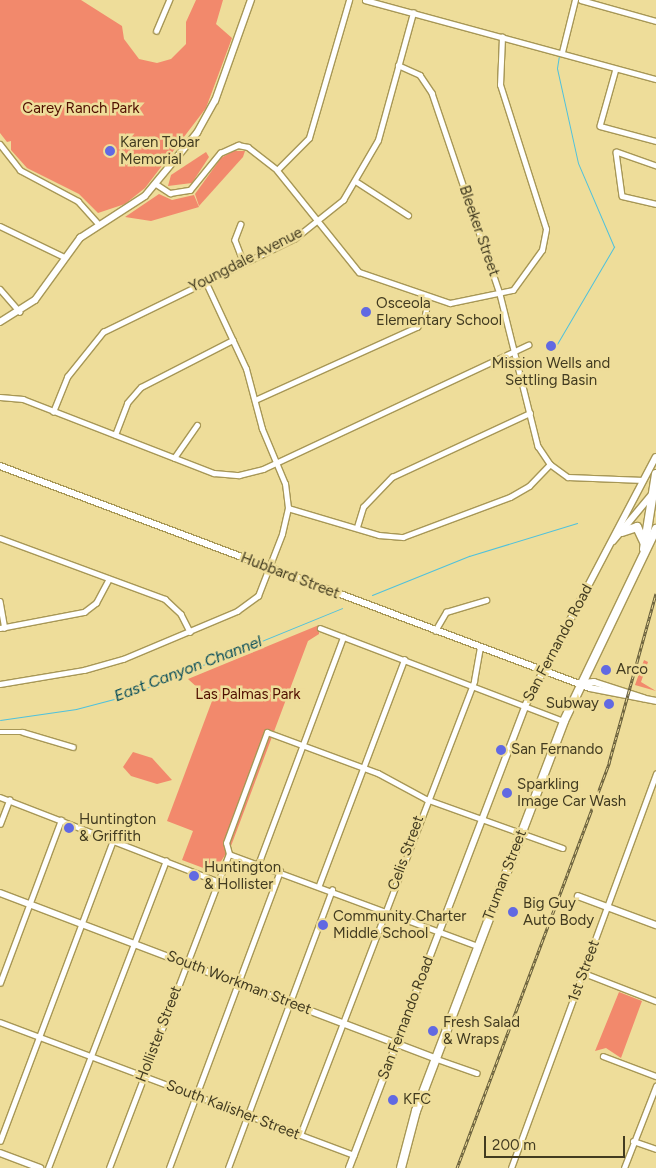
<!DOCTYPE html>
<style>
body{margin:0}
#map{position:relative;width:656px;height:1168px;overflow:hidden;background:#eedd9a;font-family:Figtree,sans-serif}
div>[style]{position:absolute}
.green>*{inset:0;background:#f2896c}
.stream>*{height:1px;margin:-0.5px;padding:0 0.5px;transform-origin:0.5px;border-radius:0.5px;background:#4fc1dc}
.roads{filter:drop-shadow(1px 0 #a79756) drop-shadow(-1px 0 #a79756) drop-shadow(0 1px #a79756) drop-shadow(0 -1px #a79756)}
.minor>*{height:4.5px;margin:-2.25px;padding:0 2.25px;transform-origin:2.25px;border-radius:2.25px;background:#fff}
.tertiary>*{height:5.5px;margin:-2.75px;padding:0 2.75px;transform-origin:2.75px;border-radius:2.75px;background:#fff}
.secondary>*{height:6px;margin:-3px;padding:0 3px;transform-origin:3px;border-radius:3px;background:#fff}
.primary>*{height:8px;margin:-4px;padding:0 4px;transform-origin:4px;border-radius:4px;background:#fff}
.rail>*{height:3px;margin-top:-1.5px;transform-origin:0;background:repeating-linear-gradient(90deg,#eedd9a 0 4px,#645b38 0 8px);box-sizing:border-box;border-block:1px solid #645b38}
.dots>*{width:14px;height:14px;translate:-50% -50%;box-sizing:border-box;border:2px solid #eedd9a;border-radius:50%}
span{translate:-50% -50%;white-space:nowrap;text-align:center;line-height:1.15;-webkit-text-stroke:5px #eedd9a;paint-order:stroke}
.park-label{font-size:15px;color:#500f00}
.poi-label{font-size:15px;color:#423b20}
.left{translate:0 -50%;text-align:left}
.right{translate:-100% -50%;text-align:right}
.street-label{font-size:15px;color:#423b20}
.water-label{font-size:16px;color:#044b59;font-style:italic}
.scale{position:absolute;left:484px;top:1136px;width:141px;height:22px;box-sizing:border-box;border:2px solid #423b20;border-top:0;padding-left:6px;font-size:15px;line-height:18px;white-space:nowrap;color:#423b20;-webkit-text-stroke:4px #eedd9a;paint-order:stroke}
</style>
<div id="map">
<div class="green">
<i style="clip-path:polygon(0 0,81px 0,122px 26px,124px 39px,139px 59px,157px 63px,171px 59px,186px 44px,186px 22px,196px 0,223px 0,216px 24px,232px 38px,206px 108px,145px 188px,125px 204px,98px 213px,79px 194px,27px 168px,11px 150px,11px 141px,7px 142px,0 133px)"></i>
<i style="clip-path:polygon(233px 151px,245px 151px,243px 157px,199px 206px,195px 194px,221px 158px)"></i>
<i style="clip-path:polygon(206px 152px,209px 157px,192px 183px,168px 186px,171px 175px)"></i>
<i style="clip-path:polygon(159px 194px,172px 200px,194px 195px,199px 207px,151px 221px,125px 217px)"></i>
<i style="clip-path:polygon(319px 625px,319px 634px,308px 641px,231px 846px,214px 872px,182px 860px,193px 831px,167px 821px,212px 701px,188px 679px)"></i>
<i style="clip-path:polygon(644px 660px,648px 662px,641px 682px,656px 691px,635px 685px)"></i>
<i style="clip-path:polygon(133px 752px,152px 758px,172px 780px,157px 784px,131px 776px,123px 767px)"></i>
<i style="clip-path:polygon(619px 992px,642px 1001px,621px 1058px,606px 1048px,595px 1051px)"></i>
</div>
<div class="stream">
<i style="left:557px;top:344px;width:113px;rotate:-59.6deg"></i>
<i style="left:614px;top:247px;width:91px;rotate:-113.2deg"></i>
<i style="left:578px;top:163px;width:97px;rotate:-102.5deg"></i>
<i style="left:557px;top:68px;width:13px;rotate:-81deg"></i>
<i style="left:372px;top:595px;width:105px;rotate:-21.9deg"></i>
<i style="left:469px;top:556px;width:113px;rotate:-17deg"></i>
<i style="left:0;top:720px;width:77px;rotate:-8.2deg"></i>
<i style="left:76px;top:709px;width:55px;rotate:-14.8deg"></i>
<i style="left:129px;top:695px;width:230px;rotate:-22.2deg"></i>
</div>
<div class="roads">
<div class="minor">
<i style="left:365px;top:0;width:302px;rotate:15.2deg"></i>
<i style="left:581px;top:0;width:78px;rotate:15.6deg"></i>
<i style="left:156px;top:31px;width:34px;rotate:-67deg"></i>
<i style="left:562px;top:52px;width:54px;rotate:-76deg"></i>
<i style="left:398px;top:65px;width:24px;rotate:24deg"></i>
<i style="left:420px;top:75px;width:22px;rotate:56deg"></i>
<i style="left:432px;top:93px;width:212px;rotate:71.3deg"></i>
<i style="left:500px;top:294px;width:157px;rotate:76deg"></i>
<i style="left:538px;top:446px;width:22px;rotate:56deg"></i>
<i style="left:550px;top:464px;width:22px;rotate:36deg"></i>
<i style="left:568px;top:477px;width:75px;rotate:2.3deg"></i>
<i style="left:616px;top:69px;width:59px;rotate:105.7deg"></i>
<i style="left:600px;top:126px;width:58px;rotate:15deg"></i>
<i style="left:0;top:144px;width:33px;rotate:52deg"></i>
<i style="left:20px;top:170px;width:66px;rotate:28.1deg"></i>
<i style="left:78px;top:201px;width:30px;rotate:48deg"></i>
<i style="left:656px;top:166px;width:42px;rotate:-160.7deg"></i>
<i style="left:616px;top:152px;width:44px;rotate:82.2deg"></i>
<i style="left:622px;top:196px;width:35px;rotate:13deg"></i>
<i style="left:277px;top:170px;width:45px;rotate:-45deg"></i>
<i style="left:309px;top:138px;width:144px;rotate:-73.8deg"></i>
<i style="left:357px;top:182px;width:61px;rotate:32.9deg"></i>
<i style="left:156px;top:184px;width:17px;rotate:33deg"></i>
<i style="left:170px;top:193px;width:20px;rotate:-9deg"></i>
<i style="left:190px;top:190px;width:48px;rotate:-51deg"></i>
<i style="left:220px;top:153px;width:20px;rotate:-24deg"></i>
<i style="left:238px;top:145px;width:10px;rotate:11deg"></i>
<i style="left:248px;top:147px;width:37px;rotate:38deg"></i>
<i style="left:277px;top:170px;width:131px;rotate:51.2deg"></i>
<i style="left:359px;top:272px;width:96px;rotate:18.8deg"></i>
<i style="left:450px;top:303px;width:64px;rotate:-11.7deg"></i>
<i style="left:513px;top:290px;width:49px;rotate:-54.1deg"></i>
<i style="left:542px;top:250px;width:21px;rotate:-79deg"></i>
<i style="left:546px;top:229px;width:151px;rotate:-107.7deg"></i>
<i style="left:500px;top:85px;width:48px;rotate:-87.6deg"></i>
<i style="left:241px;top:224px;width:17px;rotate:111deg"></i>
<i style="left:235px;top:240px;width:25px;rotate:69deg"></i>
<i style="left:0;top:226px;width:71px;rotate:25.8deg"></i>
<i style="left:0;top:289px;width:30px;rotate:49deg"></i>
<i style="left:0;top:397px;width:23px;rotate:5deg"></i>
<i style="left:23px;top:399px;width:205px;rotate:21.2deg"></i>
<i style="left:214px;top:473px;width:25px;rotate:5deg"></i>
<i style="left:239px;top:475px;width:25px;rotate:-14deg"></i>
<i style="left:263px;top:469px;width:293px;rotate:-25.1deg"></i>
<i style="left:255px;top:400px;width:178px;rotate:-24.3deg"></i>
<i style="left:417px;top:327px;width:14px;rotate:-56deg"></i>
<i style="left:425px;top:315px;width:16px;rotate:-79deg"></i>
<i style="left:53px;top:412px;width:38px;rotate:-68deg"></i>
<i style="left:67px;top:377px;width:58px;rotate:-51.3deg"></i>
<i style="left:103px;top:332px;width:212px;rotate:-26deg"></i>
<i style="left:294px;top:239px;width:63px;rotate:-38.5deg"></i>
<i style="left:343px;top:200px;width:69px;rotate:-59.7deg"></i>
<i style="left:378px;top:140px;width:132px;rotate:-74.6deg"></i>
<i style="left:115px;top:435px;width:34px;rotate:-69deg"></i>
<i style="left:127px;top:403px;width:21px;rotate:-49deg"></i>
<i style="left:141px;top:387px;width:103px;rotate:-27.1deg"></i>
<i style="left:174px;top:458px;width:40px;rotate:-55.1deg"></i>
<i style="left:288px;top:508px;width:95px;rotate:16.5deg"></i>
<i style="left:379px;top:535px;width:24px;rotate:5deg"></i>
<i style="left:403px;top:537px;width:114px;rotate:-20.5deg"></i>
<i style="left:510px;top:497px;width:22px;rotate:-30deg"></i>
<i style="left:529px;top:486px;width:30px;rotate:-46deg"></i>
<i style="left:357px;top:527px;width:21px;rotate:-73deg"></i>
<i style="left:363px;top:507px;width:42px;rotate:-46deg"></i>
<i style="left:392px;top:477px;width:152px;rotate:-24.9deg"></i>
<i style="left:0;top:538px;width:176px;rotate:20.3deg"></i>
<i style="left:165px;top:599px;width:22px;rotate:43deg"></i>
<i style="left:181px;top:614px;width:20px;rotate:63deg"></i>
<i style="left:0;top:601px;width:27px;rotate:80deg"></i>
<i style="left:0;top:628px;width:86px;rotate:-10.8deg"></i>
<i style="left:84px;top:612px;width:15px;rotate:-37deg"></i>
<i style="left:96px;top:603px;width:27px;rotate:-62deg"></i>
<i style="left:320px;top:628px;width:261px;rotate:20.9deg"></i>
<i style="left:435px;top:631px;width:22px;rotate:-60deg"></i>
<i style="left:446px;top:612px;width:42px;rotate:-16.7deg"></i>
<i style="left:0;top:684px;width:85px;rotate:-9.5deg"></i>
<i style="left:84px;top:670px;width:41px;rotate:-15.8deg"></i>
<i style="left:123px;top:659px;width:124px;rotate:-22.8deg"></i>
<i style="left:237px;top:611px;width:26px;rotate:-36deg"></i>
<i style="left:258px;top:596px;width:66px;rotate:-68.8deg"></i>
<i style="left:282px;top:534px;width:27px;rotate:-77deg"></i>
<i style="left:288px;top:508px;width:24px;rotate:-97deg"></i>
<i style="left:285px;top:484px;width:60px;rotate:-112.7deg"></i>
<i style="left:262px;top:429px;width:62px;rotate:-104.9deg"></i>
<i style="left:246px;top:369px;width:97px;rotate:-115deg"></i>
<i style="left:0;top:732px;width:23px"></i>
<i style="left:23px;top:732px;width:52px;rotate:16.7deg"></i>
<i style="left:0;top:797px;width:233px;rotate:21.2deg"></i>
<i style="left:0;top:824px;width:26px;rotate:-69deg"></i>
<i style="left:229px;top:854px;width:11px;rotate:-105deg"></i>
<i style="left:226px;top:843px;width:118px;rotate:-69.7deg"></i>
<i style="left:267px;top:732px;width:118px;rotate:20.3deg"></i>
<i style="left:378px;top:773px;width:55px;rotate:28.4deg"></i>
<i style="left:426px;top:799px;width:145px;rotate:19.7deg"></i>
<i style="left:229px;top:854px;width:265px;rotate:20.3deg"></i>
<i style="left:259px;top:862px;width:240px;rotate:-69.5deg"></i>
<i style="left:319px;top:885px;width:241px;rotate:-69.3deg"></i>
<i style="left:584px;top:973px;width:77px;rotate:21.3deg"></i>
<i style="left:0;top:983px;width:174px;rotate:-69.5deg"></i>
<i style="left:0;top:1022px;width:378px;rotate:20.6deg"></i>
<i style="left:603px;top:1056px;width:57px;rotate:20.7deg"></i>
<i style="left:437px;top:1059px;width:42px;rotate:19.3deg"></i>
<i style="left:300px;top:1135px;width:486px;rotate:-69deg"></i>
<i style="left:474px;top:681px;width:34px;rotate:-80deg"></i>
<i style="left:0;top:1141px;width:322px;rotate:-69.4deg"></i>
<i style="left:633px;top:1141px;width:24px;rotate:19deg"></i>
<i style="left:48px;top:1168px;width:329px;rotate:-69deg"></i>
<i style="left:109px;top:1168px;width:336px;rotate:-69.1deg"></i>
<i style="left:169px;top:1168px;width:317px;rotate:-69.5deg"></i>
<i style="left:228px;top:1168px;width:297px;rotate:-69.5deg"></i>
<i style="left:511px;top:1168px;width:420px;rotate:-69.8deg"></i>
<i style="left:624px;top:1168px;width:88px;rotate:-68.7deg"></i>
</div>
<div class="tertiary">
<i style="left:0;top:322px;width:41px;rotate:-32.2deg"></i>
<i style="left:35px;top:300px;width:77px;rotate:-54deg"></i>
<i style="left:80px;top:238px;width:77px;rotate:-32.9deg"></i>
<i style="left:145px;top:196px;width:82px;rotate:-50.5deg"></i>
<i style="left:197px;top:133px;width:37px;rotate:-61deg"></i>
<i style="left:215px;top:101px;width:107px;rotate:-70.4deg"></i>
<i style="left:578px;top:896px;width:83px;rotate:20.4deg"></i>
</div>
<div class="secondary">
<i style="left:0;top:466px;width:630px;rotate:20.62deg"></i>
<i style="left:590px;top:688px;width:67px;rotate:11.1deg"></i>
<i style="left:613px;top:541px;width:62px;rotate:-50.2deg"></i>
<i style="left:582px;top:683px;width:12px;rotate:-5deg"></i>
<i style="left:594px;top:682px;width:52px;rotate:18.1deg"></i>
<i style="left:0;top:893px;width:467px;rotate:20.8deg"></i>
<i style="left:0;top:1153px;width:43px;rotate:20.6deg"></i>
<i style="left:349px;top:1168px;width:494px;rotate:-69.1deg"></i>
<i style="left:525px;top:706px;width:281px;rotate:-62.3deg"></i>
</div>
<div class="primary">
<i style="left:622px;top:532px;width:16px;rotate:-18deg"></i>
<i style="left:637px;top:527px;width:17px;rotate:65deg"></i>
<i style="left:644px;top:549px;width:76px;rotate:-80.9deg"></i>
<i style="left:401px;top:1168px;width:59px;rotate:-75.3deg"></i>
<i style="left:416px;top:1111px;width:417px;rotate:-69.2deg"></i>
<i style="left:564px;top:721px;width:213px;rotate:-64.4deg"></i>
</div>
</div>
<div class="rail">
<i style="left:457px;top:1168px;width:433px;rotate:-69.4deg"></i>
<i style="left:609px;top:763px;width:176px;rotate:-74.5deg"></i>
</div>
<div class="dots">
<i style="left:110px;top:151px;background:#6169e2"></i>
<i style="left:366px;top:312px;background:#6169e2"></i>
<i style="left:551px;top:346px;background:#6169e2"></i>
<i style="left:606px;top:670px;background:#6169e2"></i>
<i style="left:609px;top:704px;background:#6169e2"></i>
<i style="left:501px;top:750px;background:#6169e2"></i>
<i style="left:507px;top:793px;background:#6169e2"></i>
<i style="left:69px;top:828px;background:#6169e2"></i>
<i style="left:194px;top:876px;background:#6169e2"></i>
<i style="left:513px;top:912px;background:#6169e2"></i>
<i style="left:323px;top:925px;background:#6169e2"></i>
<i style="left:433px;top:1031px;background:#6169e2"></i>
<i style="left:393px;top:1100px;background:#6169e2"></i>
</div>
<div class="park-label">
<span style="left:81px;top:109px">Carey Ranch Park</span>
<span style="left:248px;top:695px">Las Palmas Park</span>
</div>
<div class="poi-label">
<span class="left" style="left:120px;top:151px">Karen Tobar<br>Memorial</span>
<span class="left" style="left:376px;top:312px">Osceola<br>Elementary School</span>
<span style="left:551px;top:372px">Mission Wells and<br>Settling Basin</span>
<span class="left" style="left:616px;top:670px">Arco</span>
<span class="right" style="left:599px;top:704px">Subway</span>
<span class="left" style="left:511px;top:750px">San Fernando</span>
<span class="left" style="left:517px;top:793px">Sparkling<br>Image Car Wash</span>
<span class="left" style="left:79px;top:828px">Huntington<br>&amp; Griffith</span>
<span class="left" style="left:204px;top:876px">Huntington<br>&amp; Hollister</span>
<span class="left" style="left:523px;top:912px">Big Guy<br>Auto Body</span>
<span class="left" style="left:333px;top:925px">Community Charter<br>Middle School</span>
<span class="left" style="left:443px;top:1031px">Fresh Salad<br>&amp; Wraps</span>
<span class="left" style="left:403px;top:1100px">KFC</span>
</div>
<div class="street-label">
<span style="left:479px;top:231px;rotate:71deg">Bleeker Street</span>
<span style="left:246px;top:260px;rotate:-27deg">Youngdale Avenue</span>
<span style="left:290px;top:576px;rotate:21deg">Hubbard Street</span>
<span style="left:558px;top:643px;rotate:-62deg">San Fernando Road</span>
<span style="left:406px;top:853px;rotate:-70deg">Celis Street</span>
<span style="left:505px;top:875px;rotate:-69deg">Truman Street</span>
<span style="left:584px;top:971px;rotate:-70deg">1st Street</span>
<span style="left:239px;top:983px;rotate:21deg">South Workman Street</span>
<span style="left:406px;top:1018px;rotate:-69deg">San Fernando Road</span>
<span style="left:159px;top:1034px;rotate:-69deg">Hollister Street</span>
<span style="left:233px;top:1110px;rotate:21deg">South Kalisher Street</span>
</div>
<div class="water-label">
<span style="left:188px;top:669px;rotate:-21deg">East Canyon Channel</span>
</div>
<div class="scale">200 m</div>
</div>
